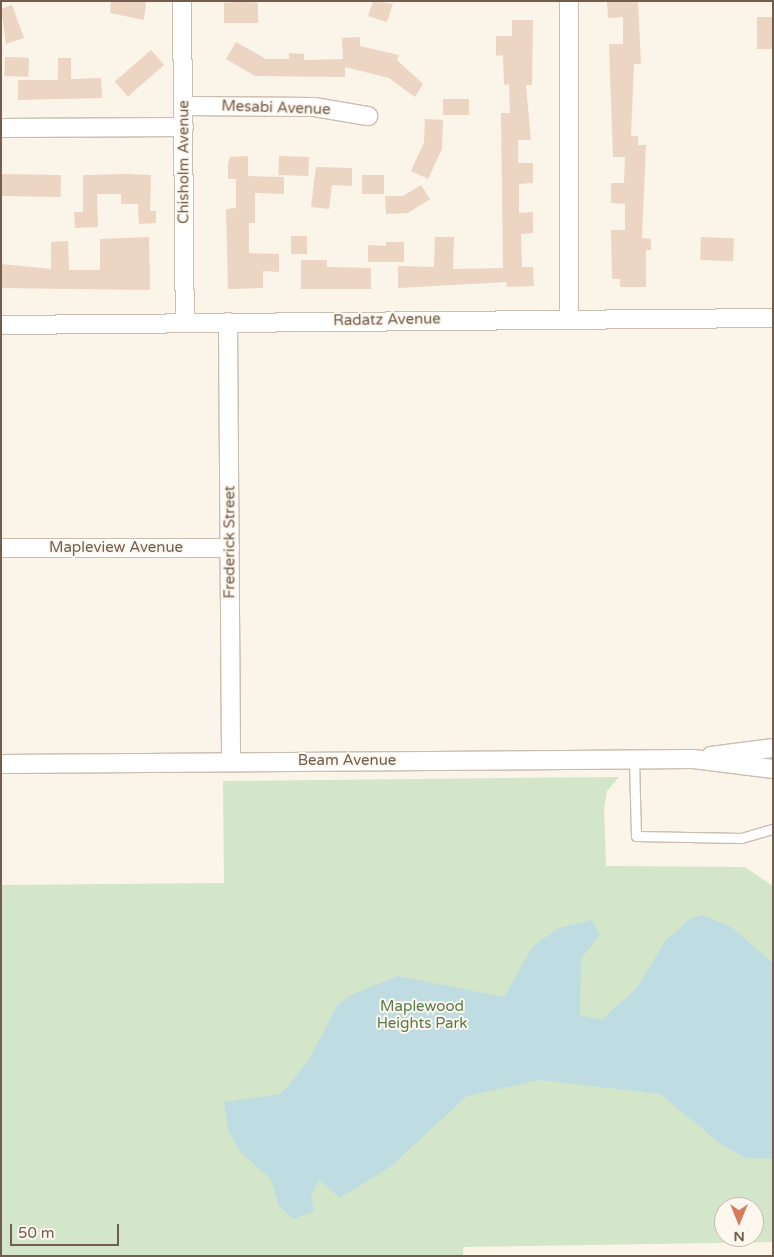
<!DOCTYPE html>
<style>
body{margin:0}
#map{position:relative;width:774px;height:1257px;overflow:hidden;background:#faf4e9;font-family:"Varela Round",sans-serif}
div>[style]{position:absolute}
.green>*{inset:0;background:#d4e6c9}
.water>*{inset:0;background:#bfdce2}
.building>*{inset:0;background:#edd5c4;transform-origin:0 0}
.roads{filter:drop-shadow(1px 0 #cbbdb0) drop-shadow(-1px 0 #cbbdb0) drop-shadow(0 1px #cbbdb0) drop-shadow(0 -1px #cbbdb0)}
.lane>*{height:9px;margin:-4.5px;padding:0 4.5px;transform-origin:4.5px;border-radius:4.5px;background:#fff}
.street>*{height:18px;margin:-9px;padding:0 9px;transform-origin:9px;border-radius:9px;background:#fff}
span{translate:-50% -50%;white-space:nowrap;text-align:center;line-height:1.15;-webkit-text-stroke:4px #fdf8ef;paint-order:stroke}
.street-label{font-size:15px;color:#725d4f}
.park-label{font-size:15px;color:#587b4c}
.frame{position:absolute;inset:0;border:2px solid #725d4f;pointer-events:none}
.north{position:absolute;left:714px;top:1197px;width:50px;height:50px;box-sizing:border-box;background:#fdf8ef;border:1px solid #c5baaf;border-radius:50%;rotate:180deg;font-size:14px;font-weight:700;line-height:20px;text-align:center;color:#725d4f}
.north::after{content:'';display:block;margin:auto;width:18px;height:22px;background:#d67c5c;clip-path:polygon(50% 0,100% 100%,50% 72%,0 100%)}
.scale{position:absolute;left:10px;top:1224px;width:109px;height:22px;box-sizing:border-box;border:2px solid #725d4f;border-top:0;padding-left:6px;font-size:15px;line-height:18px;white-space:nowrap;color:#725d4f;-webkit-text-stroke:4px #fdf8ef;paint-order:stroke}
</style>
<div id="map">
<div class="green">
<i style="clip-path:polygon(evenodd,619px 777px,607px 791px,604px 808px,606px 866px,745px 867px,773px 886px,773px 1242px,463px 1247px,463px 1256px,1px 1256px,1px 885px,224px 883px,223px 781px,619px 777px,724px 1207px,754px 1207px,754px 1237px,724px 1237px,724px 1207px)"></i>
</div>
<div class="water">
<i style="clip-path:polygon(702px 915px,730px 926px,773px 963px,773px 1159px,746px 1158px,723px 1146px,660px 1094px,539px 1080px,467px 1096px,390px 1167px,340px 1198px,319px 1180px,311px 1196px,314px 1211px,294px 1219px,279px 1206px,270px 1178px,240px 1152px,228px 1130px,224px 1102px,281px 1094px,308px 1061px,338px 1004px,353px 994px,398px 976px,504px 997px,533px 946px,559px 928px,592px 920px,600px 934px,581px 959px,580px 1015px,601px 1020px,636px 989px,666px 940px,690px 919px)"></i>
</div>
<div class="building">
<i style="clip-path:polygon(111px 1px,146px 1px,144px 20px,110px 13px)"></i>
<i style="clip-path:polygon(247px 1px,258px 3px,258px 23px,224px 23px,224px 3px)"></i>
<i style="clip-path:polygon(373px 1px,393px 4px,387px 22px,368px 16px)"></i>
<i style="clip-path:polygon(607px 1px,638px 1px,641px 64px,634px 64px,631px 136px,638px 136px,638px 145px,646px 145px,642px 238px,651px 239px,651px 250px,646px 250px,646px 287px,620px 287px,620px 279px,612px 279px,611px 230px,625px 230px,625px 204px,611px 203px,611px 183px,624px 183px,625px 157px,613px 157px,609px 44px,623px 44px,623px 17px,608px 18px)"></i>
<i style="clip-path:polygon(12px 5px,24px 38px,6px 44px,1px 9px)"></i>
<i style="left:757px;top:17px;width:16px;height:32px"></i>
<i style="clip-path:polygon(512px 20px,533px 20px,532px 85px,526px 85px,531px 140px,518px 140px,518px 163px,533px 163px,533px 183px,519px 184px,519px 213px,533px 212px,533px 233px,521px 234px,522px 267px,533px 267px,534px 286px,507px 287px,506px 282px,398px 288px,398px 266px,434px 267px,435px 237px,454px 237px,453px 269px,503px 268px,501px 113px,510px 113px,509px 84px,504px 85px,503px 55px,496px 56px,496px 36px,512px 36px)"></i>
<i style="clip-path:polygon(360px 37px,360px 46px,399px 55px,397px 60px,423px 84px,415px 97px,389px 78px,345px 67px,345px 77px,255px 76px,226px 59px,236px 42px,266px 59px,289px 59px,289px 53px,304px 54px,304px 60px,343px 59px,342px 38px)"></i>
<i style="left:151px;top:50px;width:20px;height:48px;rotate:49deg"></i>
<i style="left:5px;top:57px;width:24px;height:19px;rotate:2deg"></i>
<i style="clip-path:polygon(58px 58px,71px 58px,71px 79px,101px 78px,102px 98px,18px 100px,18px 80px,58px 80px)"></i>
<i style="left:443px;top:99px;width:26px;height:16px"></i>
<i style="clip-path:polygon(425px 119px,443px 120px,442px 149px,428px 179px,411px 171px,424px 142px)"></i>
<i style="clip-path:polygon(248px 156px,248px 176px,284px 177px,284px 194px,255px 193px,255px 223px,249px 223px,249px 253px,279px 254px,279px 272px,263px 271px,263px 288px,228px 289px,226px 209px,236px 208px,236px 179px,228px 179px,228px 164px,230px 157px)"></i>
<i style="left:279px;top:156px;width:30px;height:19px;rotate:2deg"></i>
<i style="clip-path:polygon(316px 167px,352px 168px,352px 186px,332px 185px,329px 209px,311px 207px)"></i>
<i style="left:1px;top:174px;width:60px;height:22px;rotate:1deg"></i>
<i style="clip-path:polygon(127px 174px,151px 175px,150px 211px,156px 211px,156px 223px,139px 224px,138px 204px,121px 204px,121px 194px,97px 194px,98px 227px,75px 228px,74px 212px,83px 212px,83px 175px)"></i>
<i style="left:384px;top:175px;width:19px;height:22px;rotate:90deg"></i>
<i style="clip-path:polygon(421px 185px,430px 199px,408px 213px,386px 214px,385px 196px,403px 196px)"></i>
<i style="left:307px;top:236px;width:18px;height:16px;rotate:90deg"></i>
<i style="clip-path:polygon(149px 237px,150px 290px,1px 288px,1px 264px,51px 269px,51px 242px,68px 241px,69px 270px,100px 270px,100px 239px)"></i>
<i style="left:701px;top:237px;width:33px;height:23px;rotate:2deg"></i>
<i style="clip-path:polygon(386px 242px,404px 242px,404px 262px,368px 262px,368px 245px,386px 246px)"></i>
<i style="clip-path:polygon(301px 260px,327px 260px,327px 267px,371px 268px,371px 289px,301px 289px)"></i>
</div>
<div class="roads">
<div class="lane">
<i style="left:634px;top:760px;width:76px;rotate:88.5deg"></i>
<i style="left:636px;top:836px;width:105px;rotate:1.1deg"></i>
<i style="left:741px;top:838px;width:33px;rotate:-16deg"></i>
</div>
<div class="street">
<i style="left:182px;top:1px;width:322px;rotate:89.5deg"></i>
<i style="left:569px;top:1px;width:317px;rotate:90deg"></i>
<i style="left:184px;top:106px;width:130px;rotate:0.4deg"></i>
<i style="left:314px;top:107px;width:55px;rotate:9.5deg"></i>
<i style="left:1px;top:128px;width:183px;rotate:-0.3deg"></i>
<i style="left:228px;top:322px;width:440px;rotate:89.6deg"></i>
<i style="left:1px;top:325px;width:772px;rotate:-0.52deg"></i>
<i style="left:1px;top:548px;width:229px"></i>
<i style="left:711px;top:756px;width:63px;rotate:-7.4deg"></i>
<i style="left:1px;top:764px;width:692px;rotate:-0.41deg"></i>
<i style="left:693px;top:759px;width:81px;rotate:7.1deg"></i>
</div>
</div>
<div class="street-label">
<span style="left:276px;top:108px;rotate:2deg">Mesabi Avenue</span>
<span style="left:184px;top:162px;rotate:-90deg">Chisholm Avenue</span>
<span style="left:387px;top:320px;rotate:-1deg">Radatz Avenue</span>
<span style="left:230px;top:542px;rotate:-90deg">Frederick Street</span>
<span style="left:116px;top:548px">Mapleview Avenue</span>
<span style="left:347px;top:761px">Beam Avenue</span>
</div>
<div class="park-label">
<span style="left:422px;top:1015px">Maplewood<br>Heights Park</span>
</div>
<div class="frame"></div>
<div class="north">N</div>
<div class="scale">50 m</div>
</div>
